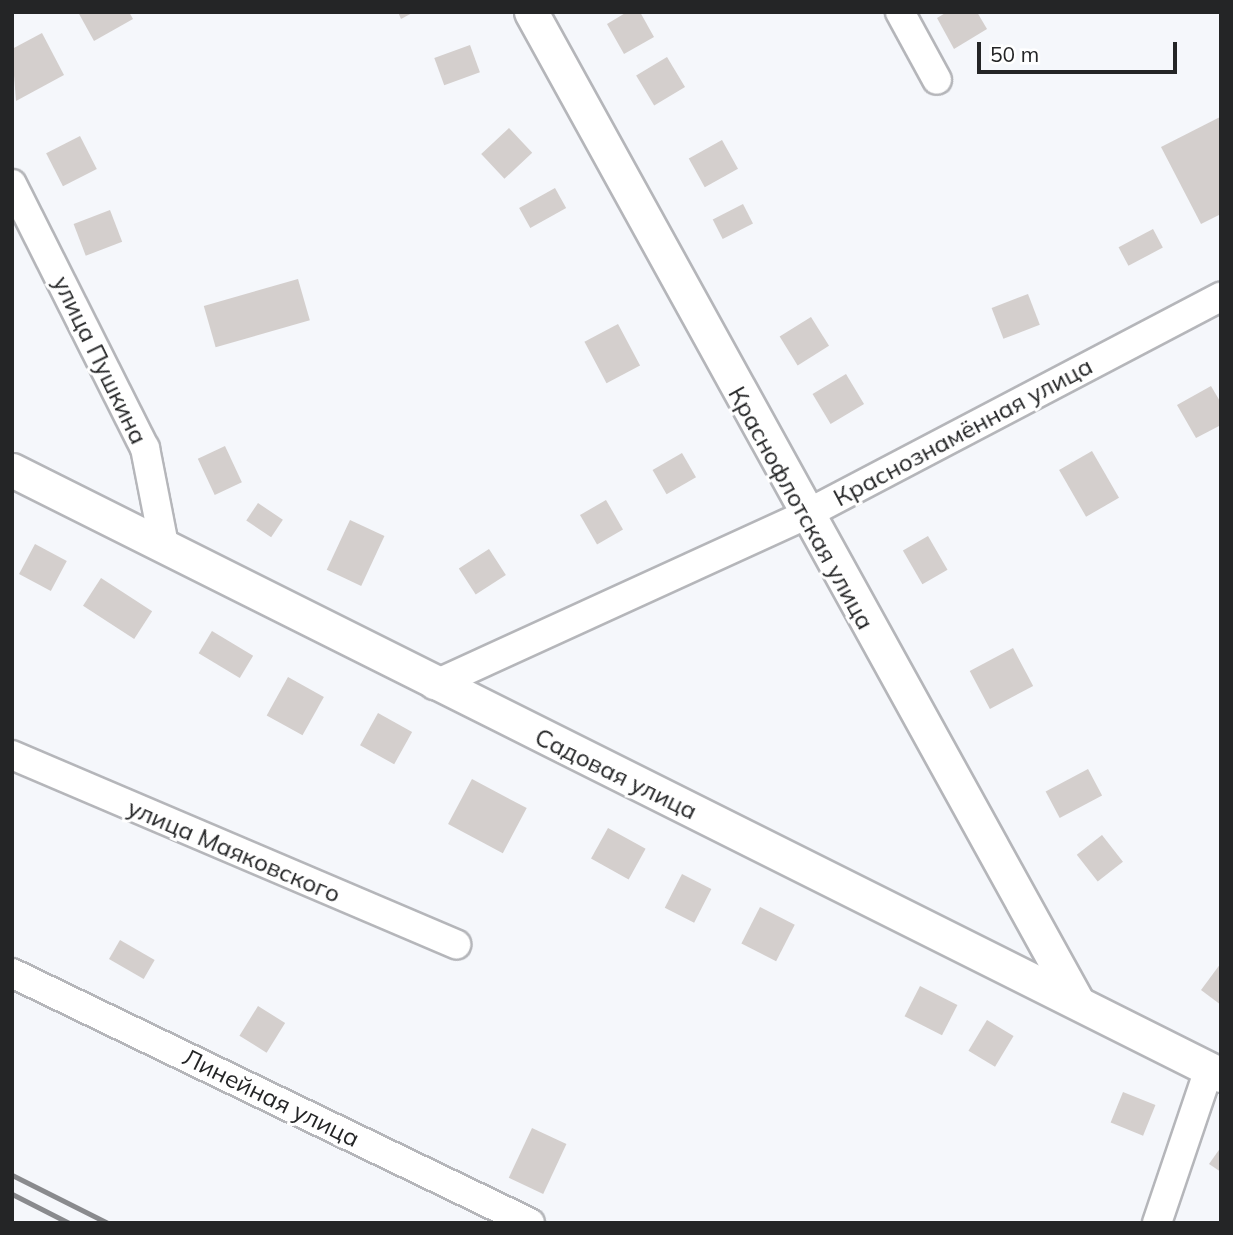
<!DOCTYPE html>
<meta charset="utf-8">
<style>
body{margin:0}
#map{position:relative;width:1233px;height:1235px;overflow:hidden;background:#f5f7fb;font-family:Mulish,sans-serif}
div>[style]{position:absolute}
.building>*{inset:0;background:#d4cfcd;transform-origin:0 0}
.roads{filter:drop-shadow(2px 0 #b5b6ba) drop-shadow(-2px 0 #b5b6ba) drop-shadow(0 2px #b5b6ba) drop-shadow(0 -2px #b5b6ba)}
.minor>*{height:28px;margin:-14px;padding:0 14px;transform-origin:14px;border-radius:14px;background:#fff}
.tertiary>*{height:33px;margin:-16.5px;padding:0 16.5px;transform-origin:16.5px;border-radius:16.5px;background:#fff}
.rail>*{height:5px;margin:-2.5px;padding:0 2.5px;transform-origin:2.5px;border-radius:2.5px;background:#898a8d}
span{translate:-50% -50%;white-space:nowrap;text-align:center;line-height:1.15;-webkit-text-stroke:6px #fff;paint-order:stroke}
.street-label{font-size:24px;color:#242526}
.frame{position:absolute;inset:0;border:14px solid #242526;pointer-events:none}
.scale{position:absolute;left:977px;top:42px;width:200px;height:32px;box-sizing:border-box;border:4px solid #242526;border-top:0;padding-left:9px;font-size:21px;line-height:24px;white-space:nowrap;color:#242526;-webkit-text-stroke:5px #fff;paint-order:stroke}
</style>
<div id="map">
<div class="building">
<i style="clip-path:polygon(78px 12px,129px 12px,133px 19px,94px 41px)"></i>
<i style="clip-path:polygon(398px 12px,414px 12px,401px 19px)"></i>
<i style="clip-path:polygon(627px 12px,640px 12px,654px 37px,624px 54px,607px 24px)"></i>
<i style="clip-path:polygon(947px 12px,977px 12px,987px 29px,954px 49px,937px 18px)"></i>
<i style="clip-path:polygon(42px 33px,64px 75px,16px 101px,12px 49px)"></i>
<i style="left:470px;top:45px;width:29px;height:38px;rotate:70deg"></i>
<i style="left:667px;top:57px;width:35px;height:36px;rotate:59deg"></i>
<i style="clip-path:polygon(1220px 117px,1221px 214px,1201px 224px,1161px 147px)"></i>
<i style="left:509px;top:128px;width:34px;height:38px;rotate:47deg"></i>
<i style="left:80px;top:136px;width:37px;height:38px;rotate:63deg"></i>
<i style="left:722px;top:140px;width:33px;height:38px;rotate:61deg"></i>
<i style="left:555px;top:188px;width:23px;height:41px;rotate:61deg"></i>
<i style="left:743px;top:204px;width:22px;height:34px;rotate:63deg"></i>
<i style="left:110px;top:210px;width:34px;height:39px;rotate:69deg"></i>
<i style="left:1153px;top:229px;width:21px;height:39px;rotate:62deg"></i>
<i style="left:298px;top:279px;width:43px;height:98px;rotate:74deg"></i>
<i style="left:1028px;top:294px;width:33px;height:39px;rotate:69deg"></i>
<i style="left:811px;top:317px;width:34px;height:37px;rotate:58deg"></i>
<i style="left:618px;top:324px;width:47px;height:38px;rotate:62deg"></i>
<i style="left:846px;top:374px;width:35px;height:39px;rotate:59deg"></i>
<i style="clip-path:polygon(1211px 386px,1221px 403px,1221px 425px,1196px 438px,1177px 405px)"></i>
<i style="left:225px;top:446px;width:40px;height:30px;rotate:65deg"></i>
<i style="left:1092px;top:451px;width:54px;height:38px;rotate:60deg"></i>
<i style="left:682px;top:453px;width:28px;height:34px;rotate:60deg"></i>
<i style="left:606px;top:500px;width:34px;height:30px;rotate:60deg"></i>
<i style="left:258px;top:503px;width:30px;height:21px;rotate:34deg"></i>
<i style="left:350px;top:520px;width:38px;height:55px;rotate:25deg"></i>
<i style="left:928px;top:536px;width:39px;height:29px;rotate:60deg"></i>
<i style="left:35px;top:544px;width:36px;height:34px;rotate:28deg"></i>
<i style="left:489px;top:549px;width:31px;height:36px;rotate:57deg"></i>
<i style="left:101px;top:578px;width:61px;height:33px;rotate:33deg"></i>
<i style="left:212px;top:631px;width:48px;height:26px;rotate:31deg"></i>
<i style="left:1013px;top:648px;width:43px;height:49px;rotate:62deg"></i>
<i style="left:288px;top:677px;width:41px;height:44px;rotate:29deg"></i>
<i style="left:378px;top:713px;width:39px;height:37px;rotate:29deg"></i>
<i style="left:1088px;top:769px;width:30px;height:48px;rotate:62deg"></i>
<i style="left:472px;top:779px;width:62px;height:51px;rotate:28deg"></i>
<i style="left:608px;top:828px;width:43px;height:35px;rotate:29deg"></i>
<i style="left:1102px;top:835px;width:34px;height:32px;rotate:52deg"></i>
<i style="left:682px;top:874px;width:33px;height:38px;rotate:27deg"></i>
<i style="left:760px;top:907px;width:39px;height:41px;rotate:27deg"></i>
<i style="left:120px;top:940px;width:40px;height:22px;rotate:30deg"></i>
<i style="clip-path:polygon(1221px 963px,1221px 1005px,1201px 990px)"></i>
<i style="left:920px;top:986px;width:42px;height:34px;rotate:27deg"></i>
<i style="left:258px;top:1006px;width:32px;height:35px;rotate:32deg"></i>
<i style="left:987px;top:1020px;width:31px;height:36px;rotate:31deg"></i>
<i style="left:1123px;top:1092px;width:35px;height:33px;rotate:22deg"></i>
<i style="left:532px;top:1128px;width:38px;height:55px;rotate:25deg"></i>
<i style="clip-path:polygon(1221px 1147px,1221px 1172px,1209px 1164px)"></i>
</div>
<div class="roads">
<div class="minor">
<i style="left:900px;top:12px;width:77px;rotate:61.4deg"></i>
<i style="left:12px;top:184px;width:296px;rotate:63.3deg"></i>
<i style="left:145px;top:448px;width:99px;rotate:78.9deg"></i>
<i style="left:434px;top:685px;width:406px;rotate:-24.6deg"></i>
<i style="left:803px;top:516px;width:472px;rotate:-27.7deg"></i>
<i style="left:12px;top:755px;width:483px;rotate:23.1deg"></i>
<i style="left:12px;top:973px;width:575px;rotate:25.76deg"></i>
<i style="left:1157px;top:1223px;width:163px;rotate:-71.3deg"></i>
</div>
<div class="tertiary">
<i style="left:531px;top:12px;width:1130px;rotate:61.1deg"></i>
<i style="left:12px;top:470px;width:1352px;rotate:26.58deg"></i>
</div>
</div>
<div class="rail">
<i style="left:12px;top:1175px;width:107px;rotate:26.6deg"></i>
<i style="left:12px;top:1194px;width:64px;rotate:27deg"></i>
</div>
<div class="street-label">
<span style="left:100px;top:360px;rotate:64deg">улица Пушкина</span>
<span style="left:963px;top:432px;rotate:-28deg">Краснознамённая улица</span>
<span style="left:801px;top:508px;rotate:61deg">Краснофлотская улица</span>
<span style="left:616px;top:774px;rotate:26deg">Садовая улица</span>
<span style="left:234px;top:851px;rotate:23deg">улица Маяковского</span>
<span style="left:271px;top:1098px;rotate:26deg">Линейная улица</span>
</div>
<div class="frame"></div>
<div class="scale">50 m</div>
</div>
